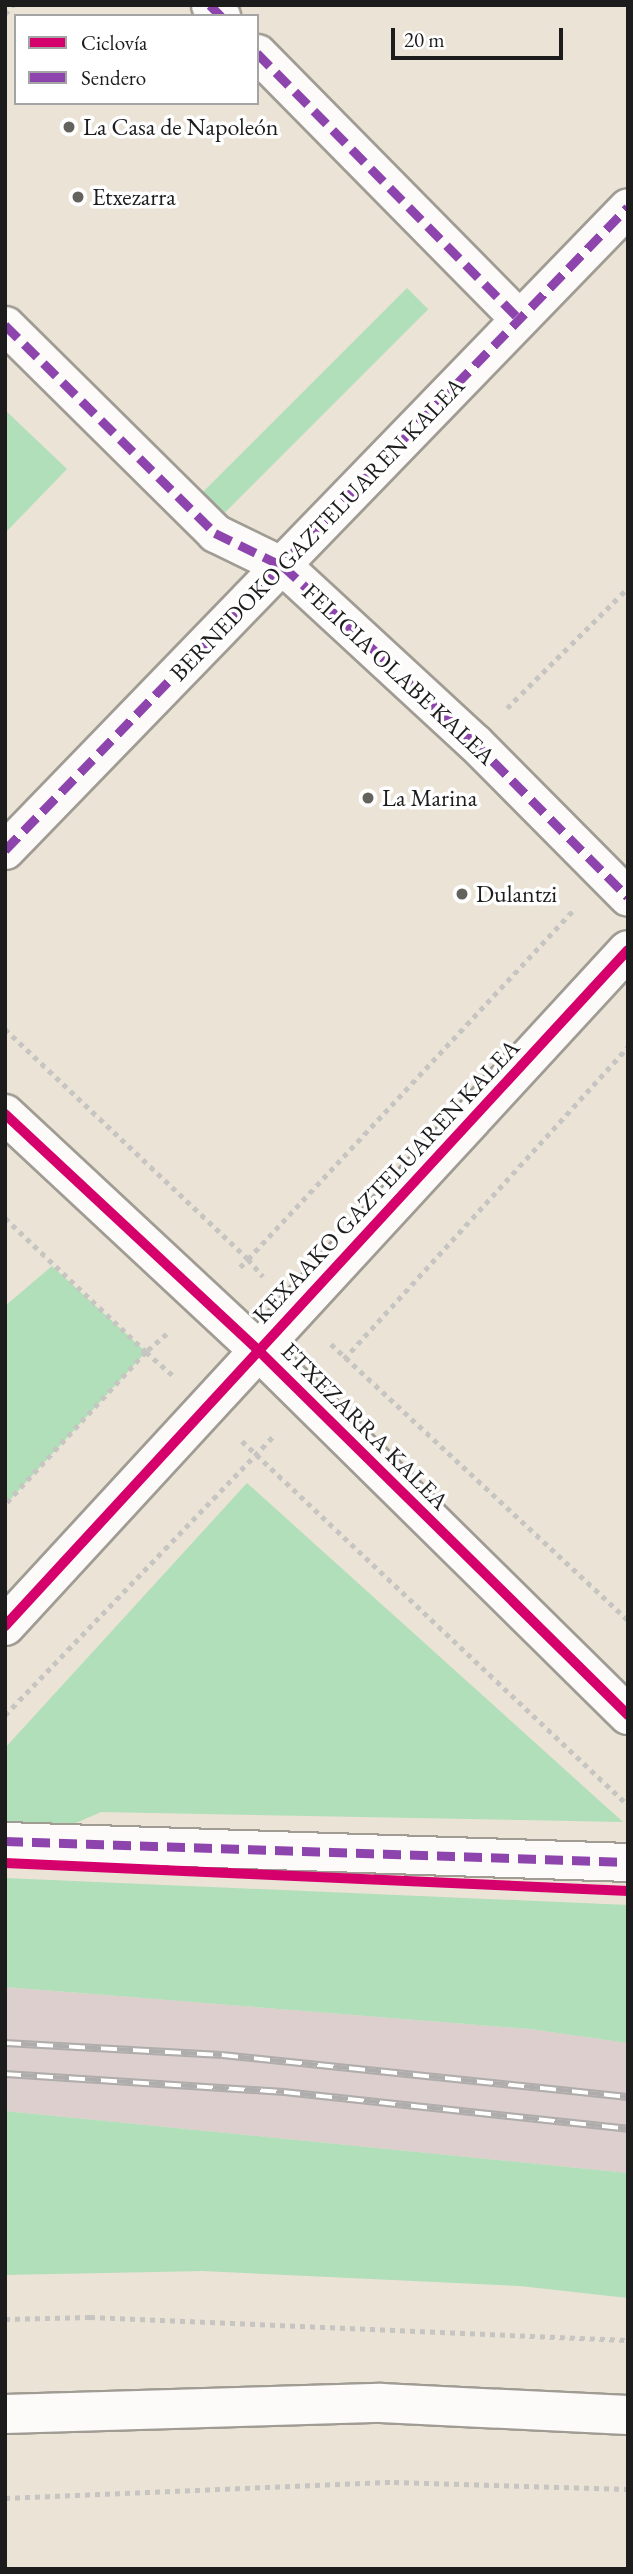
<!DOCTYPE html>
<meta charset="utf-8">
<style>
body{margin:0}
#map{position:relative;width:633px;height:2574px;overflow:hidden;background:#eae3d6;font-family:"EB Garamond",serif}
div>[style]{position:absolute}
.industrial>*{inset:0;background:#ddcfcd}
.green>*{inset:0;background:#b0dfb9;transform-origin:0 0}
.path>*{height:4.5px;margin-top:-2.25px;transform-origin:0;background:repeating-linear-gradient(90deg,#c6c5c2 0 5px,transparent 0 10px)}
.roads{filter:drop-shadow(2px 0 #a09c94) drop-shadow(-2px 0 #a09c94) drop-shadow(0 2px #a09c94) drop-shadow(0 -2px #a09c94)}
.pedestrian>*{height:37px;margin:-18.5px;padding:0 18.5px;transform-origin:18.5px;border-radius:18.5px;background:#fcfbf9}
.minor>*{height:38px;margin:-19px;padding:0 19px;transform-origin:19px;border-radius:19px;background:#fcfbf9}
.rail>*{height:8px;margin-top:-4px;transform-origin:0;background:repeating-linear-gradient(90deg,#fff 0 16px,#aeadac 0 32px);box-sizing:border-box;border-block:2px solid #aeadac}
.quiet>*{height:9px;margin-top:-4.5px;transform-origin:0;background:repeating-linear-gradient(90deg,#8e44ad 0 18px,transparent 0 27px)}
.cycleway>*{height:10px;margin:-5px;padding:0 5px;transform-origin:5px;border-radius:5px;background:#d6006c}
.dots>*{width:19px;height:19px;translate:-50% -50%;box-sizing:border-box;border:4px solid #fff;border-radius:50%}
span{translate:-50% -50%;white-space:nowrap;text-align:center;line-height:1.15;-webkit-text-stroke:7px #fff;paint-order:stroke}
.poi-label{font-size:24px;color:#1c1c1c}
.left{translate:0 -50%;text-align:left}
.street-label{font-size:24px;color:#1c1c1c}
.frame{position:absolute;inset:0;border:7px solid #1c1c1c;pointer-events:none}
.legend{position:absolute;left:14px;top:14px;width:245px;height:91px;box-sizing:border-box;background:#fff;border:2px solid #a4a4a4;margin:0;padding:9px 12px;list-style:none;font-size:21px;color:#1c1c1c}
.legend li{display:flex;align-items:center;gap:14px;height:35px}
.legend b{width:35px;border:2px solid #a4a4a4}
.scale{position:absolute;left:391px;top:28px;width:172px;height:32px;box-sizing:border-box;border:4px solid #1c1c1c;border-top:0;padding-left:9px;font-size:21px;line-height:24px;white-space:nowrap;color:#1c1c1c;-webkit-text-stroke:5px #fff;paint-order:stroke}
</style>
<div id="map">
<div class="industrial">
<i style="clip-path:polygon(5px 1987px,530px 2029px,628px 2043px,628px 2173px,5px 2111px)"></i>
</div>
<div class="green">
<i style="left:407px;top:288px;width:30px;height:290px;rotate:45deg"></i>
<i style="clip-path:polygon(5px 410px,67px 469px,5px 533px)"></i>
<i style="clip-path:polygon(52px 1266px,146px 1352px,5px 1505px,5px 1306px)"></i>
<i style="clip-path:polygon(247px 1483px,623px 1822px,101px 1812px,62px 1829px,5px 1826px,5px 1748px)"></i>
<i style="clip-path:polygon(5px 1878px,628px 1905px,628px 2043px,530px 2029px,5px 1987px)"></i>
<i style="clip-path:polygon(5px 2111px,628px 2173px,628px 2298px,520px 2286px,202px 2271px,5px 2275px)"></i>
</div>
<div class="path">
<i style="left:5px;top:14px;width:12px;rotate:-48deg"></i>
<i style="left:507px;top:708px;width:170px;rotate:-44.8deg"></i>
<i style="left:5px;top:1029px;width:335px;rotate:43.4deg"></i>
<i style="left:248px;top:1259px;width:476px;rotate:-47deg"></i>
<i style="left:5px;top:1218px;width:195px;rotate:43.5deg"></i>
<i style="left:146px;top:1352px;width:208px;rotate:132.7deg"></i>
<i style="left:240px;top:1267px;width:11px;rotate:-45deg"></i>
<i style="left:248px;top:1259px;width:23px;rotate:49deg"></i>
<i style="left:167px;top:1334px;width:28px;rotate:139deg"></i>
<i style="left:146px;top:1352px;width:35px;rotate:41deg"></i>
<i style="left:331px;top:1344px;width:405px;rotate:42.9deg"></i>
<i style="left:344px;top:1359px;width:422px;rotate:-47.7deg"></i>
<i style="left:242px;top:1441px;width:531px;rotate:43.32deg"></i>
<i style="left:5px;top:1715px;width:388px;rotate:-46.1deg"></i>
<i style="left:5px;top:2319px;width:85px;rotate:-1.3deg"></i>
<i style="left:90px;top:2317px;width:538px;rotate:2.45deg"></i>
<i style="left:5px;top:2498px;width:389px;rotate:-2.4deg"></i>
<i style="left:394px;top:2482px;width:234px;rotate:1.7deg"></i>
</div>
<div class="roads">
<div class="pedestrian">
<i style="left:210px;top:5px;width:16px;rotate:45deg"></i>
<i style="left:257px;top:53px;width:373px;rotate:45.4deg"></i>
<i style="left:5px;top:325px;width:296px;rotate:44.7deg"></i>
<i style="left:215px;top:533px;width:76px;rotate:25.9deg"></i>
<i style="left:283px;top:566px;width:260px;rotate:42.7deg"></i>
<i style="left:474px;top:742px;width:218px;rotate:45.2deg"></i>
<i style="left:5px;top:850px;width:895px;rotate:-45.91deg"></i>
<i style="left:5px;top:1841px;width:623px;rotate:1.93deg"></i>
</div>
<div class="minor">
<i style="left:5px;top:1114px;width:346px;rotate:43deg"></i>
<i style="left:258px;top:1350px;width:520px;rotate:44.61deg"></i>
<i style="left:5px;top:1626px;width:919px;rotate:-47.34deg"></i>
<i style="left:5px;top:2414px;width:376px;rotate:-1.7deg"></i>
<i style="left:381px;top:2403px;width:247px;rotate:2.8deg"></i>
</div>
</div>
<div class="rail">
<i style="left:5px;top:2043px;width:217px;rotate:3.2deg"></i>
<i style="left:222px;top:2055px;width:408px;rotate:5.9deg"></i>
<i style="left:5px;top:2074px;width:280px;rotate:3.7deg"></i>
<i style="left:284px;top:2092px;width:346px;rotate:6.1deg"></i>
</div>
<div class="quiet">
<i style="left:210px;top:5px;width:16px;rotate:45deg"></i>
<i style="left:257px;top:53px;width:373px;rotate:45.4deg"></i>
<i style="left:5px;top:325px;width:296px;rotate:44.7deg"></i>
<i style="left:215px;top:533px;width:76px;rotate:25.9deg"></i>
<i style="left:283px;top:566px;width:260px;rotate:42.7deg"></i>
<i style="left:474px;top:742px;width:218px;rotate:45.2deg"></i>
<i style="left:5px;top:850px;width:895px;rotate:-45.91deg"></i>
<i style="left:5px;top:1841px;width:623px;rotate:1.93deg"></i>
</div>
<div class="cycleway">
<i style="left:5px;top:1114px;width:346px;rotate:43deg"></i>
<i style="left:258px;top:1350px;width:520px;rotate:44.61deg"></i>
<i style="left:5px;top:1626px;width:919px;rotate:-47.34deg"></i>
<i style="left:5px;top:1863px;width:624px;rotate:2.57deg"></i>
</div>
<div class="dots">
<i style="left:69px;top:127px;background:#64625d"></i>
<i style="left:78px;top:197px;background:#64625d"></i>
<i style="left:368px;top:798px;background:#64625d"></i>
<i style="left:462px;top:894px;background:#64625d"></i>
</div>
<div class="poi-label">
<span class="left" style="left:83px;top:127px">La Casa de Napoleón</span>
<span class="left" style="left:92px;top:197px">Etxezarra</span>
<span class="left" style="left:382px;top:798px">La Marina</span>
<span class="left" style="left:476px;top:894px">Dulantzi</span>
</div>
<div class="street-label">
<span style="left:317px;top:529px;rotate:-46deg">BERNEDOKO GAZTELUAREN KALEA</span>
<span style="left:399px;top:674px;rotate:43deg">FELICIA OLABE KALEA</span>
<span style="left:386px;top:1181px;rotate:-47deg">KEXAAKO GAZTELUAREN KALEA</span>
<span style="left:365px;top:1426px;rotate:45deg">ETXEZARRA KALEA</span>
</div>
<div class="frame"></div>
<ul class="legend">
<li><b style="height:9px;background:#d6006c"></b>Ciclovía</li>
<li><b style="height:9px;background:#8e44ad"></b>Sendero</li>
</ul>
<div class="scale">20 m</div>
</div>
